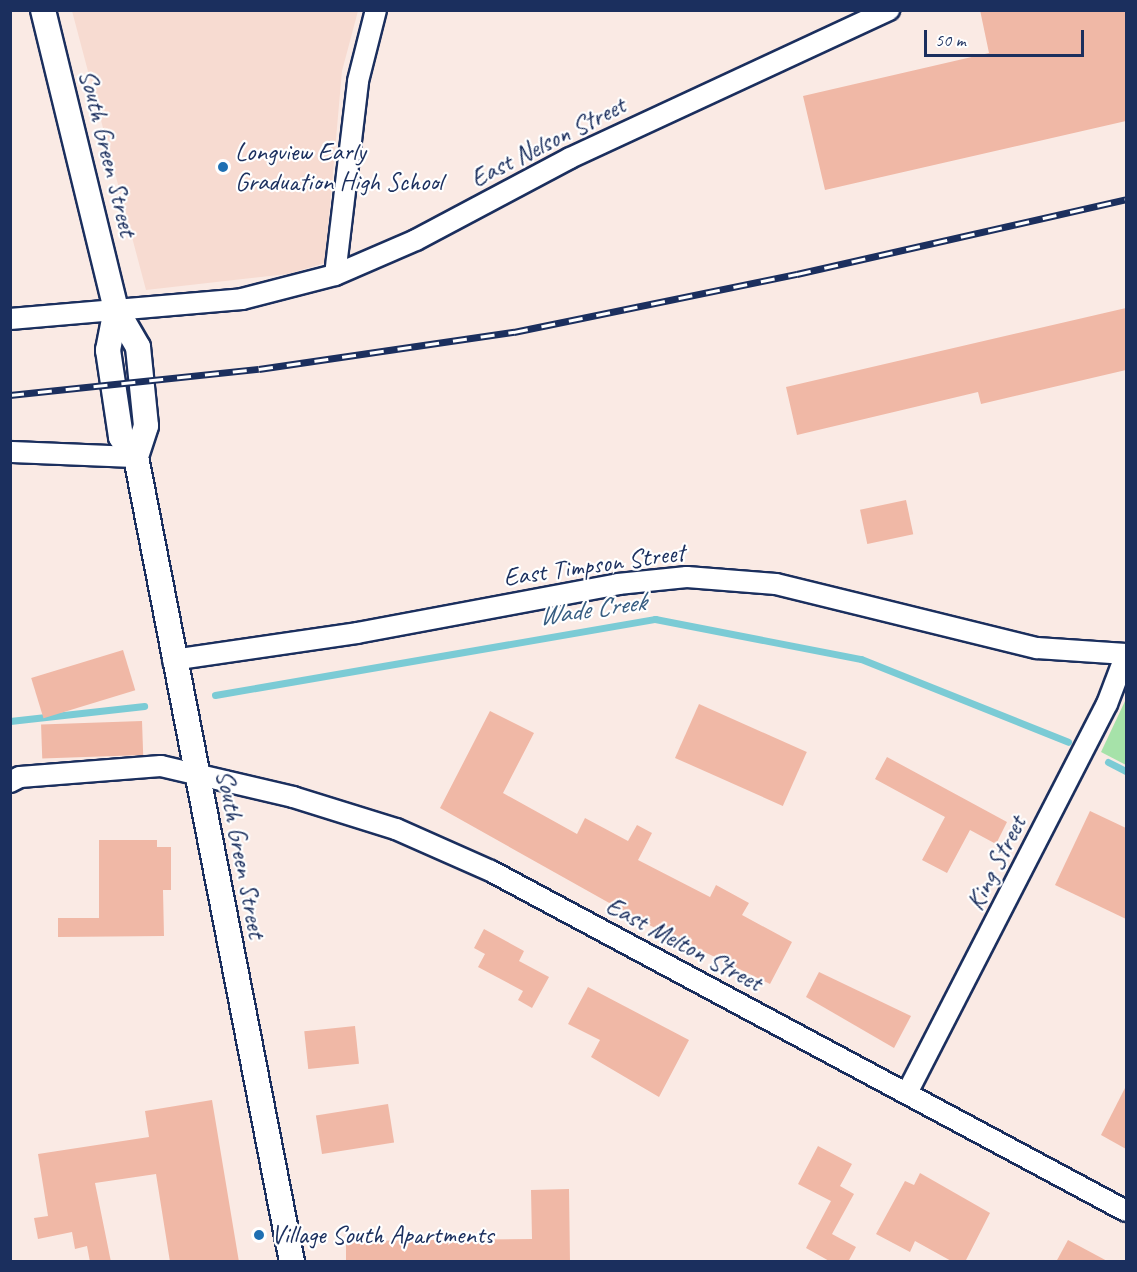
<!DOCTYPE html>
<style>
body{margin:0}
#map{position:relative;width:1137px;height:1272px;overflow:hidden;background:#faeae4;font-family:Caveat,sans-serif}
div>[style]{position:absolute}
.built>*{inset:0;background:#f7dbd1}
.green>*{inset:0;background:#a6e2a9}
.stream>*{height:7px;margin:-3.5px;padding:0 3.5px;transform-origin:3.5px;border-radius:3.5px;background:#7bcbd5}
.building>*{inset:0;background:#f0b8a6;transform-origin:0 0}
.roads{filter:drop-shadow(2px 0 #1b2f5e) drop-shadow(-2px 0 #1b2f5e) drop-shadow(0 2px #1b2f5e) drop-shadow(0 -2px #1b2f5e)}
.minor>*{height:20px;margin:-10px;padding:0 10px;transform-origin:10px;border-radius:10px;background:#fff}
.tertiary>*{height:24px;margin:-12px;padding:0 12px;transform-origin:12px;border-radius:12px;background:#fff}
.rail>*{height:7px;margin-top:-3.5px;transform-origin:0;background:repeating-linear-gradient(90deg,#fff 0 14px,#1b2f5e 0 28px);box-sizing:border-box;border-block:2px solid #1b2f5e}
.dots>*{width:16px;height:16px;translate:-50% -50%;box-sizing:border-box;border:3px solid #fff;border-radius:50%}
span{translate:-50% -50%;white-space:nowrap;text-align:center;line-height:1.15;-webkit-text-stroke:4.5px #fff;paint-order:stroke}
.street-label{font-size:26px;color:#1b2f5e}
.poi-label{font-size:26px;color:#1b2f5e}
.left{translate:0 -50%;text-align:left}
.water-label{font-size:27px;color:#385e82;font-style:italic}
.frame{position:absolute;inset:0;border:12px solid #1b2f5e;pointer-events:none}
.scale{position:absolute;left:924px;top:30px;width:160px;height:27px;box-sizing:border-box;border:3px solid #1b2f5e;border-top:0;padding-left:8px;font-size:18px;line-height:21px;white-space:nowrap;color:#1b2f5e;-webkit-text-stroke:4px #fff;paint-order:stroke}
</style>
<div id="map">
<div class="built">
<i style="clip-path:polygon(72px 11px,358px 11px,342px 71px,325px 263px,288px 274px,146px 290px)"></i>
</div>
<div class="green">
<i style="clip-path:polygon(1126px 699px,1126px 765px,1101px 752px)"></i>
</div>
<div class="stream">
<i style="left:215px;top:695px;width:447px;rotate:-9.8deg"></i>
<i style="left:655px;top:619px;width:210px;rotate:11deg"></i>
<i style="left:861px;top:659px;width:223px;rotate:21.8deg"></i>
<i style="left:10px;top:721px;width:135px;rotate:-6.4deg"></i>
<i style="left:1108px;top:762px;width:20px;rotate:27deg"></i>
</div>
<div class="building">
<i style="clip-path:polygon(980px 10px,1126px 10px,1126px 121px,825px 190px,803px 96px,989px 53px)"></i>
<i style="clip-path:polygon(1126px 308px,1126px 370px,981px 404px,978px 392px,797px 435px,786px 387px)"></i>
<i style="left:906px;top:500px;width:35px;height:47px;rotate:78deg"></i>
<i style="left:123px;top:650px;width:42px;height:96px;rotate:73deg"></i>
<i style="left:699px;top:704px;width:118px;height:59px;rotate:24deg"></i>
<i style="clip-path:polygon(490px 711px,534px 733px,503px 793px,577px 834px,585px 818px,628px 841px,637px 825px,652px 833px,638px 860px,710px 897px,716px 885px,749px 903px,742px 915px,792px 942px,770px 984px,645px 923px,440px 808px)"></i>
<i style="left:142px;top:721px;width:34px;height:101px;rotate:88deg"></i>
<i style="clip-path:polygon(887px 757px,1007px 822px,996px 844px,970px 830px,947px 873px,922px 860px,945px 817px,875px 779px)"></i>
<i style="clip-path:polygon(1090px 811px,1126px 828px,1126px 919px,1055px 885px)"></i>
<i style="clip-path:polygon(99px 840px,157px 840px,157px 847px,171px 847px,171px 890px,163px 890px,164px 936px,58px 937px,58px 918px,99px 918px)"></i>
<i style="clip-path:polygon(484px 929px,524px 951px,519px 961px,549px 977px,532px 1008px,518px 1000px,523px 991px,478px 967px,485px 954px,474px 948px)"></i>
<i style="clip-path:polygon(819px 972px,911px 1016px,894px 1048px,806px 997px)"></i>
<i style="clip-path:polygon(588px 987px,689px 1040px,659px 1097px,591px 1057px,600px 1040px,568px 1024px)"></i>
<i style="left:355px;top:1026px;width:38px;height:51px;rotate:84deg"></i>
<i style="clip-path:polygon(1126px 1086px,1126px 1149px,1101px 1135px)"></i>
<i style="clip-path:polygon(212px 1100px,239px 1262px,170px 1262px,156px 1174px,95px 1183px,111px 1262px,90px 1262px,87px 1246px,75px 1249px,72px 1232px,38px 1239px,34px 1218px,48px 1216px,38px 1154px,149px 1137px,145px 1111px)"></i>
<i style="left:388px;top:1104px;width:39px;height:73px;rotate:81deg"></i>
<i style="clip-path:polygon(818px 1146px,852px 1164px,840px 1186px,854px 1194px,832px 1234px,856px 1247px,848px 1262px,831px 1262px,806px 1248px,831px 1201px,798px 1184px)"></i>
<i style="clip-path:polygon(920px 1173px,990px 1213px,965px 1262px,953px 1262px,915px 1241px,910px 1252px,876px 1234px,905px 1181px,914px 1185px)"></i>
<i style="clip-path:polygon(569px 1189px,570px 1262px,346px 1262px,346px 1241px,532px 1239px,531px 1190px)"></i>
<i style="clip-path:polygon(1068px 1240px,1109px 1262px,1056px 1262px)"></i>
</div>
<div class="roads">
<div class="minor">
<i style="left:335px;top:275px;width:195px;rotate:-83.2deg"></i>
<i style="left:358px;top:81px;width:73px;rotate:-75.8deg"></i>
<i style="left:10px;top:319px;width:233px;rotate:-4.9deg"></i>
<i style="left:242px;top:299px;width:96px;rotate:-14.5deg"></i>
<i style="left:335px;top:275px;width:88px;rotate:-23.4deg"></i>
<i style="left:416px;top:240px;width:174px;rotate:-28deg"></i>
<i style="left:570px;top:158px;width:352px;rotate:-24.9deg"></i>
<i style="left:10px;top:452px;width:126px;rotate:2.3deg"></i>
<i style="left:173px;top:660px;width:186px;rotate:-8.3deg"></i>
<i style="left:357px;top:633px;width:266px;rotate:-10.6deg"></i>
<i style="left:618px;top:584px;width:69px;rotate:-5.8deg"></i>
<i style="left:687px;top:577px;width:89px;rotate:4.5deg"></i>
<i style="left:776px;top:584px;width:269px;rotate:13.8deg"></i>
<i style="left:1037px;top:648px;width:89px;rotate:3.9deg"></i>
<i style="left:10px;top:782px;width:11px;rotate:-27deg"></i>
<i style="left:20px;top:777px;width:141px;rotate:-4.5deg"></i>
<i style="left:161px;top:766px;width:136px;rotate:13.2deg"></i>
<i style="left:293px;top:797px;width:108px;rotate:17.3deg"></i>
<i style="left:396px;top:829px;width:104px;rotate:23.9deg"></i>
<i style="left:491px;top:871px;width:720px;rotate:28.17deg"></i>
<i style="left:907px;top:1093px;width:437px;rotate:-62.8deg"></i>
<i style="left:1107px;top:704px;width:53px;rotate:-69.2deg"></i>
</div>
<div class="tertiary">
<i style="left:43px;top:10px;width:308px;rotate:76.3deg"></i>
<i style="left:116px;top:309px;width:44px;rotate:59.9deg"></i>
<i style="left:138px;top:347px;width:79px;rotate:84.2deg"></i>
<i style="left:146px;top:426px;width:33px;rotate:108deg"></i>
<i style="left:136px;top:457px;width:820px;rotate:79.03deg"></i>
<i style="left:116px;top:309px;width:42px;rotate:101deg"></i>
<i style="left:108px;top:350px;width:88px;rotate:81.5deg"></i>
<i style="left:121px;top:437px;width:25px;rotate:53deg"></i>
</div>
</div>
<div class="rail">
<i style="left:10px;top:395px;width:250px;rotate:-6deg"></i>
<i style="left:259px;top:369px;width:258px;rotate:-8.3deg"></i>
<i style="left:514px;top:332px;width:289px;rotate:-11.6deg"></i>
<i style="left:797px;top:274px;width:337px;rotate:-12.8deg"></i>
</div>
<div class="dots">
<i style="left:223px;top:167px;background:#1f6fb2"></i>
<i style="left:259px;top:1235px;background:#1f6fb2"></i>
</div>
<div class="street-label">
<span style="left:548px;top:142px;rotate:-27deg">East Nelson Street</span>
<span style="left:108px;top:153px;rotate:76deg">South Green Street</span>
<span style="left:594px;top:565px;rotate:-8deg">East Timpson Street</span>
<span style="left:241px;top:854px;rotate:79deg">South Green Street</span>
<span style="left:996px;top:863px;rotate:-63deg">King Street</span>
<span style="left:684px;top:944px;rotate:28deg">East Melton Street</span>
</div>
<div class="poi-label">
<span class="left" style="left:235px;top:167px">Longview Early<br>Graduation High School</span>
<span class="left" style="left:271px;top:1235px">Village South Apartments</span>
</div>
<div class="water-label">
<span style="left:592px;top:609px;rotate:-8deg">Wade Creek</span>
</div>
<div class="frame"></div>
<div class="scale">50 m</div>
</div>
